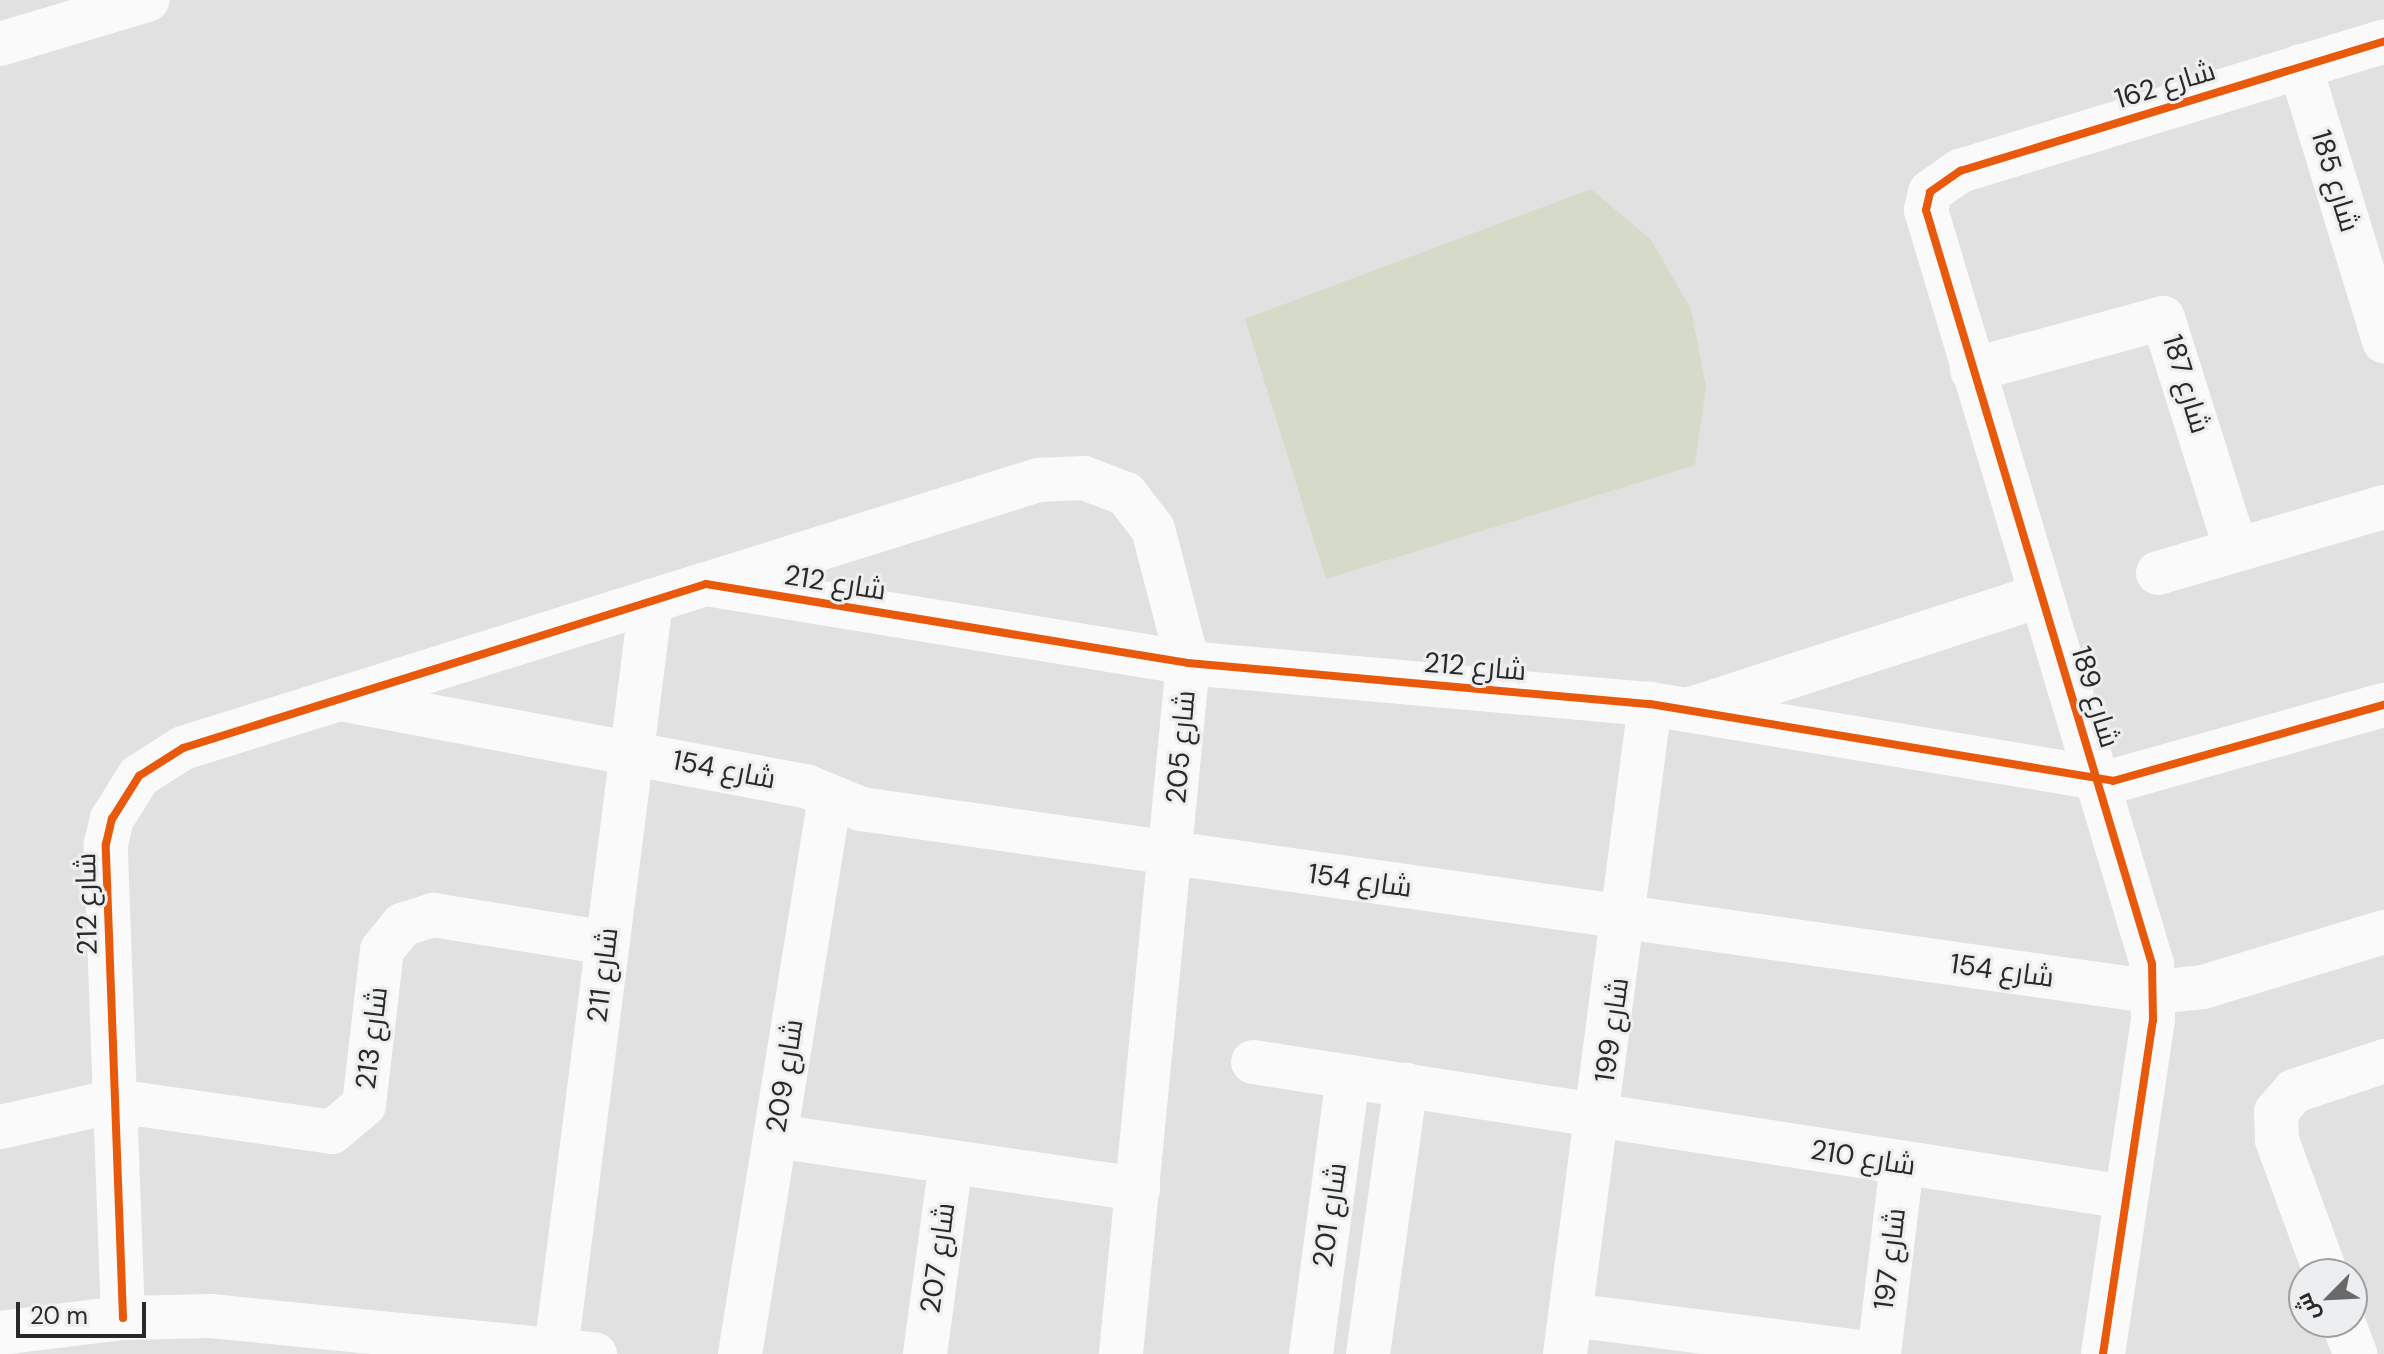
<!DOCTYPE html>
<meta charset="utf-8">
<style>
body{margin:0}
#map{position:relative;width:2384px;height:1354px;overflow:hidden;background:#e1e1e1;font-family:"DM Sans",Cairo,sans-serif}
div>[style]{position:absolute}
.green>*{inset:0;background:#d6dac8}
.minor>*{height:44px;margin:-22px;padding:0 22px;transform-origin:22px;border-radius:22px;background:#fafafa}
.highway>*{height:44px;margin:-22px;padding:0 22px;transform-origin:22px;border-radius:22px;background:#fafafa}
.cycleway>*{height:8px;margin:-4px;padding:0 4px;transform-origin:4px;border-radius:4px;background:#e8590c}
span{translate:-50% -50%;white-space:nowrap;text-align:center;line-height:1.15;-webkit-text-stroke:6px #edeeef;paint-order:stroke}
.street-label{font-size:28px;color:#29292a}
.north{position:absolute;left:2288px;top:1258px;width:80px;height:80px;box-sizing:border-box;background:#edeeef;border:2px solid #9f9fa0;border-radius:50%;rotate:246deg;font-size:22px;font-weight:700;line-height:32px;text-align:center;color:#29292a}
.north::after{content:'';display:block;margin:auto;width:28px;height:36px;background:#69696a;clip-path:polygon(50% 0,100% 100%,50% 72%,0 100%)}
.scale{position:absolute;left:16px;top:1302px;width:130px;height:36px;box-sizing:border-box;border:4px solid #29292a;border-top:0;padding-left:10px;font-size:24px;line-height:28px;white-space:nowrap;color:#29292a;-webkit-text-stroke:6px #edeeef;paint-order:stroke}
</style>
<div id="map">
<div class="green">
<i style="clip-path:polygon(1591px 189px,1651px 240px,1691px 309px,1706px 387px,1695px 465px,1326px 579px,1245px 319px)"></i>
</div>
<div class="minor">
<i style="left:2300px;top:66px;width:288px;rotate:73deg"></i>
<i style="left:1972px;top:370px;width:198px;rotate:-15.2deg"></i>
<i style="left:2163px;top:318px;width:243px;rotate:72.5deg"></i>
<i style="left:2158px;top:573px;width:235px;rotate:-16.3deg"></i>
<i style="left:716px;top:581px;width:338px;rotate:-17.4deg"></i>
<i style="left:1039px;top:480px;width:45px;rotate:-2.5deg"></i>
<i style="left:1084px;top:478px;width:45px;rotate:20.9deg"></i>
<i style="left:1126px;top:494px;width:44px;rotate:52.4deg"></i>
<i style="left:1153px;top:529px;width:138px;rotate:75.4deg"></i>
<i style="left:1188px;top:663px;width:694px;rotate:95.54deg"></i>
<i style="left:345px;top:700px;width:469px;rotate:10.6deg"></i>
<i style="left:806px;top:786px;width:60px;rotate:22.7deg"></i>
<i style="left:861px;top:809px;width:1307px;rotate:8.05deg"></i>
<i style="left:2155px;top:992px;width:48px;rotate:-5.9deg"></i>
<i style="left:2203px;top:987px;width:189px;rotate:-16.9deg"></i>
<i style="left:1691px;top:709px;width:368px;rotate:-18deg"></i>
<i style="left:1253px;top:1062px;width:883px;rotate:8.79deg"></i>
<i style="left:0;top:1127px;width:118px;rotate:-12.7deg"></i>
<i style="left:115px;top:1101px;width:219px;rotate:8.1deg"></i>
<i style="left:332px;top:1132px;width:42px;rotate:-40.2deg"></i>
<i style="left:364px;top:1105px;width:156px;rotate:-83.4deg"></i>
<i style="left:382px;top:950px;width:32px;rotate:-51deg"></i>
<i style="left:402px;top:925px;width:33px;rotate:-18deg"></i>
<i style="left:433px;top:915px;width:177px;rotate:9.1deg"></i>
<i style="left:775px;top:1136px;width:367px;rotate:8.3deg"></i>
<i style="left:2326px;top:1274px;width:143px;rotate:-110.1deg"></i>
<i style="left:2277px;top:1140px;width:28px;rotate:-92deg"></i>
<i style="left:2276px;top:1112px;width:28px;rotate:-49deg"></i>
<i style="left:2294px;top:1091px;width:95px;rotate:-18.4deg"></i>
<i style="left:1571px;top:1315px;width:307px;rotate:7.3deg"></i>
<i style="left:123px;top:1318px;width:474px;rotate:-92.1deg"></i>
<i style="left:106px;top:844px;width:26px;rotate:-77deg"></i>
<i style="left:112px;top:819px;width:51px;rotate:-57.9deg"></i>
<i style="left:139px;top:776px;width:52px;rotate:-32.5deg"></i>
<i style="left:183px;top:748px;width:548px;rotate:-17.41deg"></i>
<i style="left:706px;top:584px;width:488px;rotate:9.3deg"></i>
<i style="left:1188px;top:663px;width:464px;rotate:5.1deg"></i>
<i style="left:1650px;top:704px;width:469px;rotate:9.4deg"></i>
<i style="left:2113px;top:781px;width:281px;rotate:-15.7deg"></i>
<i style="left:2343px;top:1322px;width:34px;rotate:69deg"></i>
<i style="left:0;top:1333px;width:124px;rotate:-7deg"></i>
<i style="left:123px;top:1318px;width:88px;rotate:-1.3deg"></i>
<i style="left:211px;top:1316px;width:386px;rotate:5.7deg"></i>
<i style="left:556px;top:1350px;width:755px;rotate:-82.77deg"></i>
<i style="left:740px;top:1354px;width:564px;rotate:-80.82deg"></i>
<i style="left:925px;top:1354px;width:194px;rotate:-82.3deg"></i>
<i style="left:1311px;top:1354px;width:280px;rotate:-82.4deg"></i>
<i style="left:1368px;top:1354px;width:272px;rotate:-82deg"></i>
<i style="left:1565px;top:1354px;width:656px;rotate:-82.55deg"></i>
<i style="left:1879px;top:1354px;width:191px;rotate:-83.1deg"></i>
<i style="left:2103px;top:1354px;width:338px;rotate:-81.5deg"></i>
<i style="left:2153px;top:1020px;width:56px;rotate:-91deg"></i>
<i style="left:2152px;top:964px;width:787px;rotate:-106.69deg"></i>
<i style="left:1926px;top:210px;width:18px;rotate:-77deg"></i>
<i style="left:1930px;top:192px;width:37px;rotate:-35deg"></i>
<i style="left:1960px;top:171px;width:443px;rotate:-17deg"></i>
</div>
<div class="highway">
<i style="left:0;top:44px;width:154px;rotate:-16.6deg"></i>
</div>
<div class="cycleway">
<i style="left:123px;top:1318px;width:474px;rotate:-92.1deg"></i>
<i style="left:106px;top:844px;width:26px;rotate:-77deg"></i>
<i style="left:112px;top:819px;width:51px;rotate:-57.9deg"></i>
<i style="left:139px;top:776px;width:52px;rotate:-32.5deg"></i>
<i style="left:183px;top:748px;width:548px;rotate:-17.41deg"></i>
<i style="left:706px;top:584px;width:488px;rotate:9.3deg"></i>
<i style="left:1188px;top:663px;width:464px;rotate:5.1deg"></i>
<i style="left:1650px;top:704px;width:469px;rotate:9.4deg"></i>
<i style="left:2113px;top:781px;width:281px;rotate:-15.7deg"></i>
<i style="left:2103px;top:1354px;width:338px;rotate:-81.5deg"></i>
<i style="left:2153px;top:1020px;width:56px;rotate:-91deg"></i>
<i style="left:2152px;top:964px;width:787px;rotate:-106.69deg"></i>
<i style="left:1926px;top:210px;width:18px;rotate:-77deg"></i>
<i style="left:1930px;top:192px;width:37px;rotate:-35deg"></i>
<i style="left:1960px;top:171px;width:443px;rotate:-17deg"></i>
</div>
<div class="street-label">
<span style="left:2165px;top:85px;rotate:-17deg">شارع 162</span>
<span style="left:2335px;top:181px;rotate:73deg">شارع 185</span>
<span style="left:2186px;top:384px;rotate:73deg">شارع 187</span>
<span style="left:835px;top:583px;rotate:9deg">شارع 212</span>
<span style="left:1475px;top:667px;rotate:5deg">شارع 212</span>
<span style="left:2095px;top:697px;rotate:73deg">شارع 189</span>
<span style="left:1181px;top:747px;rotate:-85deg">شارع 205</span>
<span style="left:724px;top:770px;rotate:11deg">شارع 154</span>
<span style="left:1360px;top:881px;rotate:8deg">شارع 154</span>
<span style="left:87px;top:904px;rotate:-91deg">شارع 212</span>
<span style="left:2002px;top:971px;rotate:8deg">شارع 154</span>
<span style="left:603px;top:975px;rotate:-83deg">شارع 211</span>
<span style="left:1612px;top:1030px;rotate:-82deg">شارع 199</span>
<span style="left:372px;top:1038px;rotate:-83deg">شارع 213</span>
<span style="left:785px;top:1076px;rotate:-81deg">شارع 209</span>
<span style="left:1863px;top:1158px;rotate:9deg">شارع 210</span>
<span style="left:1330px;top:1215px;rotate:-82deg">شارع 201</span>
<span style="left:938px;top:1258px;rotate:-82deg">شارع 207</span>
<span style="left:1890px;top:1259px;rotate:-83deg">شارع 197</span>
</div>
<div class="north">ش</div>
<div class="scale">20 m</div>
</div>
